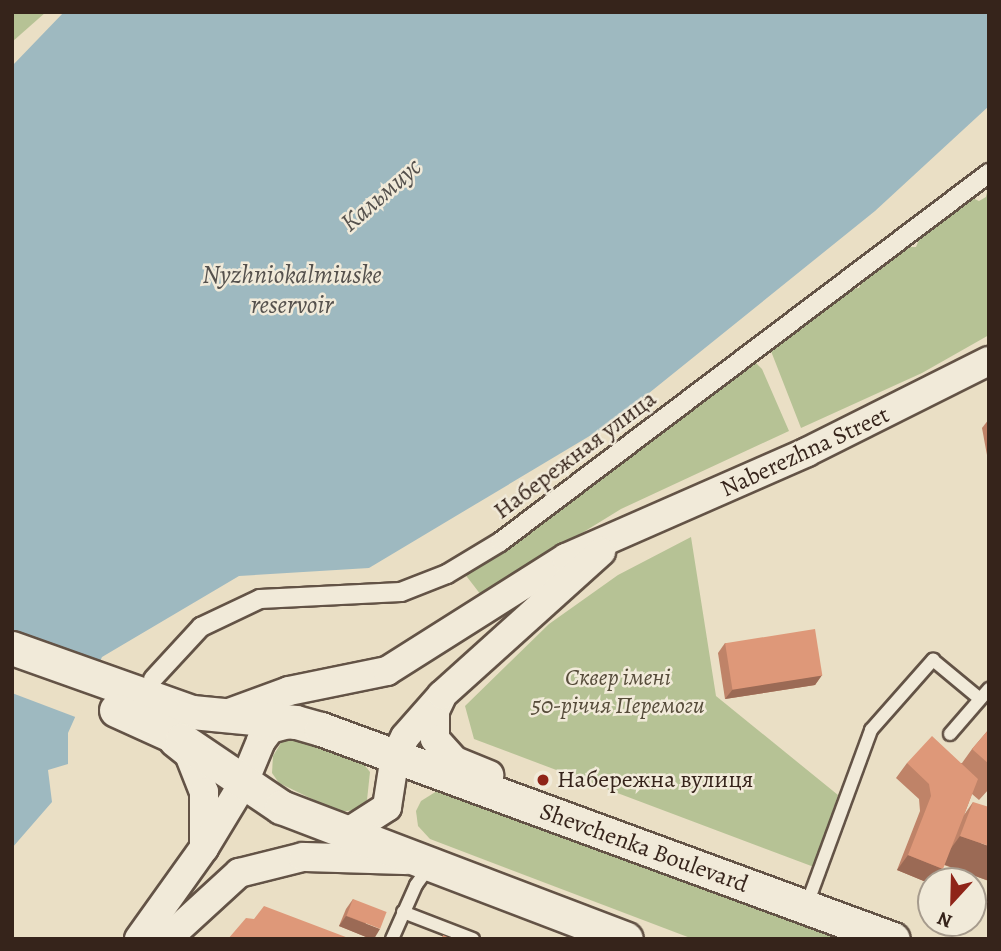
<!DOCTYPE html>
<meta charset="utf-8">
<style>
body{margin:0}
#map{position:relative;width:1001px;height:951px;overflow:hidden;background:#eadfc5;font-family:Alegreya,serif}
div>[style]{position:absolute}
.green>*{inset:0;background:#b6c295}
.water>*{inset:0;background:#9eb9c0}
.pier>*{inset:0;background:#eadfc5}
.roads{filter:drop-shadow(2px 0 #635346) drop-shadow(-2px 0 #635346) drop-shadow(0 2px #635346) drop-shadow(0 -2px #635346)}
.service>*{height:12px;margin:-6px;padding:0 6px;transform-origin:6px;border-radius:6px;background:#f1ead9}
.pedestrian>*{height:18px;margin:-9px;padding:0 9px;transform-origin:9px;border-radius:9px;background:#f1ead9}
.tertiary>*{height:28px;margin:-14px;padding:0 14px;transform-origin:14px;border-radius:14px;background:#f1ead9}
.secondary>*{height:33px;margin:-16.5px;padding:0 16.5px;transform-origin:16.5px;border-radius:16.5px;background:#f1ead9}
.wall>*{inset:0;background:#bf8368}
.shaded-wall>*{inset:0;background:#9b6a55}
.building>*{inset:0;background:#de9879;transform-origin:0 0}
.dots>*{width:19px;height:19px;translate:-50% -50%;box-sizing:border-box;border:4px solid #f1ead9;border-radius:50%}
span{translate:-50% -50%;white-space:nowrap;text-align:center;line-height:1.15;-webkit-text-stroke:5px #f1ead9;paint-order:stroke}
.street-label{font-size:24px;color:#36241b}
.park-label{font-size:24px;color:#564c3a;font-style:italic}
.poi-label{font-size:24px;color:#36241b}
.left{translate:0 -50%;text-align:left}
.water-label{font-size:26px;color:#55514d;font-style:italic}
.frame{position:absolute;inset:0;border:14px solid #36241b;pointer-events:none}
.north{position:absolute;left:917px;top:867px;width:70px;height:70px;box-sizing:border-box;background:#f1ead9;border:2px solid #a69b8d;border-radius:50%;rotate:202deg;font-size:19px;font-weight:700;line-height:28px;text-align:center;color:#36241b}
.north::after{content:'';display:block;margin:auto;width:24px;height:32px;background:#8f2418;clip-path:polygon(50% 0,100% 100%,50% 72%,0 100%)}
</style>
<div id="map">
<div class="green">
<i style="clip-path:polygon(12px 12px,46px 12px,12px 42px)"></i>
<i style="clip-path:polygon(989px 183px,989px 335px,922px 373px,801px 428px,769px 346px,791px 330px,802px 329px,807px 318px,848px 289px,859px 288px,864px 276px,904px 247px,916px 247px,921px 235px,968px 196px,979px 201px,986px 197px)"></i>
<i style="clip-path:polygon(753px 360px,762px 369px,789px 431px,621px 509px,481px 595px,464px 573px)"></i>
<i style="clip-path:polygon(691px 537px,716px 696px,838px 795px,814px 867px,474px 739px,465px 706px,549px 624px,618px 575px)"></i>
<i style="clip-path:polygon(295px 736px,358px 757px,370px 772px,367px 800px,355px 810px,339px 812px,279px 783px,272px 773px,273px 756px,281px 743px)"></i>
<i style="clip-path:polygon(437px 791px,450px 791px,853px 939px,693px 939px,430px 839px,418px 826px,416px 811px,421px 801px)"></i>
</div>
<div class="water">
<i style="clip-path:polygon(64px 12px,989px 12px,989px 106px,875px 211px,613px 422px,369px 568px,239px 576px,102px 657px,68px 733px,68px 764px,48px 770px,52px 802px,12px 848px,12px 66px)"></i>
</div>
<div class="pier">
<i style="clip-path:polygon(12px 631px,102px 665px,78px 718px,12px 693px)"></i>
</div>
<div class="roads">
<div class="service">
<i style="left:950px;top:734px;width:60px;rotate:-49.1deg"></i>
<i style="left:806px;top:907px;width:189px;rotate:-69.8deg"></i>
<i style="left:871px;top:730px;width:94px;rotate:-48.5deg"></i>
<i style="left:933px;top:660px;width:61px;rotate:39.7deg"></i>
<i style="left:403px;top:912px;width:75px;rotate:21.1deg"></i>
<i style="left:392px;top:939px;width:59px;rotate:-66deg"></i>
<i style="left:416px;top:885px;width:24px;rotate:-54deg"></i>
</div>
<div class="pedestrian">
<i style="left:153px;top:679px;width:71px;rotate:-47.3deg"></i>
<i style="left:201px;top:627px;width:65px;rotate:-25.4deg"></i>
<i style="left:260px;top:599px;width:141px;rotate:-2.8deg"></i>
<i style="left:401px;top:592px;width:49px;rotate:-21.4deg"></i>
<i style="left:447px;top:574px;width:62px;rotate:-31.1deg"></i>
<i style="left:500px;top:542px;width:613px;rotate:-37.04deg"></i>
</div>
<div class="tertiary">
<i style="left:441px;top:698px;width:14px;rotate:115deg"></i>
<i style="left:435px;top:711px;width:28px;rotate:90deg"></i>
<i style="left:435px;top:739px;width:30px;rotate:48deg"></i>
<i style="left:455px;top:761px;width:37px;rotate:22deg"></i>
<i style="left:224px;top:715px;width:69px;rotate:-20.3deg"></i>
<i style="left:289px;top:691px;width:100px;rotate:-11.5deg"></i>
<i style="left:387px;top:671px;width:212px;rotate:-32.3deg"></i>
<i style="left:566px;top:558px;width:263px;rotate:-23.7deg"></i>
<i style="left:807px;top:452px;width:203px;rotate:-26.6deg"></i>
<i style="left:174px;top:742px;width:19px;rotate:39deg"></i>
<i style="left:189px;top:754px;width:41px;rotate:68.5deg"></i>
<i style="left:204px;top:792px;width:56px;rotate:90deg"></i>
<i style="left:345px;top:834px;width:50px;rotate:-32.7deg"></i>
<i style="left:387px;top:807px;width:52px;rotate:-81.1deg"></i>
<i style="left:395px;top:756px;width:21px;rotate:-62deg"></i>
<i style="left:405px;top:737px;width:56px;rotate:-48.6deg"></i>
<i style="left:442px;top:695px;width:214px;rotate:-42deg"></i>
<i style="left:139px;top:939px;width:112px;rotate:-54.5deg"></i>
<i style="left:204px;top:848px;width:77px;rotate:-58.8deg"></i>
<i style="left:244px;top:782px;width:44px;rotate:-67.5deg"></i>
<i style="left:261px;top:741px;width:15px;rotate:-53deg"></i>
<i style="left:270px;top:729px;width:27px;rotate:-15deg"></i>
<i style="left:167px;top:939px;width:98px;rotate:-42.5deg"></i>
<i style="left:239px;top:873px;width:66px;rotate:-14deg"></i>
<i style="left:303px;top:857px;width:103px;rotate:1.7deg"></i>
</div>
<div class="secondary">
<i style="left:12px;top:648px;width:191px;rotate:19.6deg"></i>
<i style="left:192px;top:712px;width:104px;rotate:5.5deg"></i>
<i style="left:296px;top:722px;width:26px;rotate:16deg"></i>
<i style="left:321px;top:729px;width:609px;rotate:20.16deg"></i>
<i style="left:116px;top:710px;width:72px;rotate:24.4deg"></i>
<i style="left:182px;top:740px;width:120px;rotate:34.1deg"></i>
<i style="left:281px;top:807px;width:369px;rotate:20.9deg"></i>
</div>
</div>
<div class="wall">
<i style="clip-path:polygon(989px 419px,989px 466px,982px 428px)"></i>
<i style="clip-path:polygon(725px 643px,822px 675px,815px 685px,725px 699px,718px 653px)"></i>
<i style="clip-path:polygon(989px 729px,989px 789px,979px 800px,972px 794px,964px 815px,973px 802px,989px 881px,944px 865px,934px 881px,931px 881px,931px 884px,897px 870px,920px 811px,919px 799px,896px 778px,907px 763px,962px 763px,972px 749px)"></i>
<i style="clip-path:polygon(353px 899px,374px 939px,371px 939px,339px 926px,346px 909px)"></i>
</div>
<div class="shaded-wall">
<i style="clip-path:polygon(822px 675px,815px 685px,725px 699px,733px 689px)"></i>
<i style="clip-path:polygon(960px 836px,989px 846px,989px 881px,940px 863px)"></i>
<i style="clip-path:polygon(908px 855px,943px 869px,934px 881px,931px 881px,931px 884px,897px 870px)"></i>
<i style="clip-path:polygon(346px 916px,380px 929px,374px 939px,371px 939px,339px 926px)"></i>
</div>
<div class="building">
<i style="left:815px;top:629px;width:47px;height:91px;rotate:81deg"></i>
<i style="clip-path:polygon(989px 729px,989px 764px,972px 749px)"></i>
<i style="clip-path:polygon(932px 736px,978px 779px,943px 869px,908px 855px,931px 796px,929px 784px,907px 763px)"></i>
<i style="clip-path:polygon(973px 802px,989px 807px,989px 846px,960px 836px)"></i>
<i style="left:353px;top:899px;width:36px;height:18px;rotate:21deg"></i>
<i style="clip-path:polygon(264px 906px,351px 939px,228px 939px,246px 918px,254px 919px)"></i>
<i style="clip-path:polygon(443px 935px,452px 939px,442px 939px)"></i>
</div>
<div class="dots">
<i style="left:543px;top:780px;background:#8f2418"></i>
</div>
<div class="street-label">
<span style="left:805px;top:452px;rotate:-25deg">Naberezhna Street</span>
<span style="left:575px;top:455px;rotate:-37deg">Набережная улица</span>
<span style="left:644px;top:848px;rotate:20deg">Shevchenka Boulevard</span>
</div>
<div class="park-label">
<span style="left:618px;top:692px">Сквер імені<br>50-річчя Перемоги</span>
</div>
<div class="poi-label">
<span class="left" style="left:557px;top:780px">Набережна вулиця</span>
</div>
<div class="water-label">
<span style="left:381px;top:195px;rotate:-41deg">Кальмиус</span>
<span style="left:292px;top:290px">Nyzhniokalmiuske<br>reservoir</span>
</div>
<div class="frame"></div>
<div class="north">N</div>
</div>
